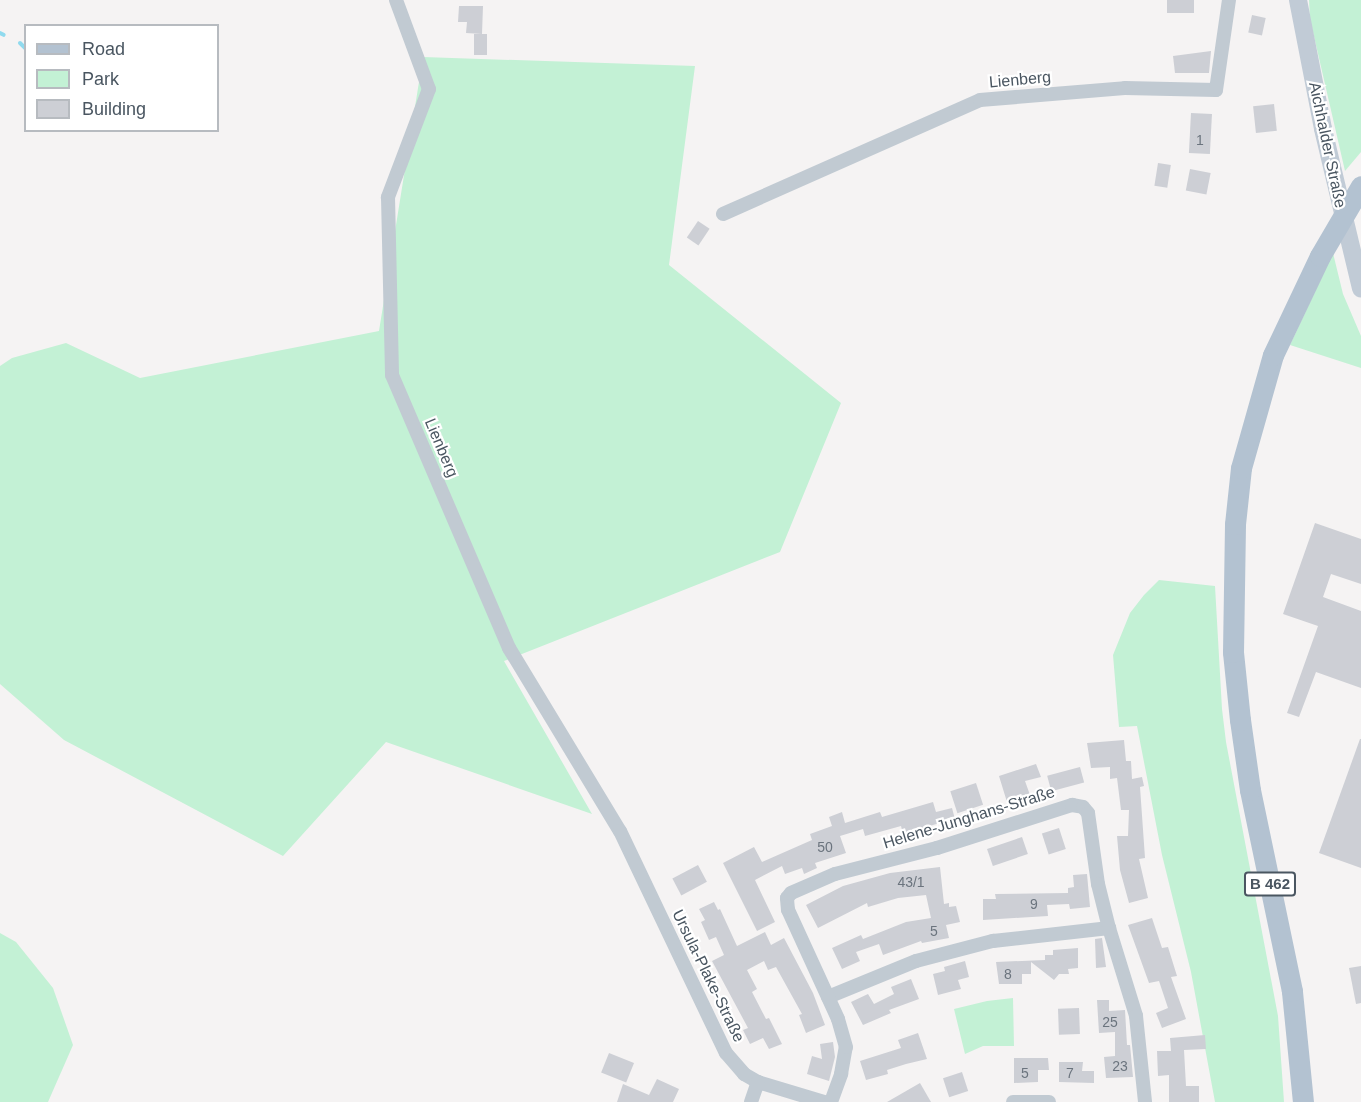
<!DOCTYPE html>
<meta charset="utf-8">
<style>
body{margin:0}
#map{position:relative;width:1361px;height:1102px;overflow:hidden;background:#f5f3f3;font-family:Arial,sans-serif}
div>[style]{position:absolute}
.green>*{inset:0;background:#c3f1d5}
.stream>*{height:4px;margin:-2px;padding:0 2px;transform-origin:2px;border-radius:2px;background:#90daee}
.building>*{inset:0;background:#cdcfd5;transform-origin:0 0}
.street>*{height:14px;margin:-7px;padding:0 7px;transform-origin:7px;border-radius:7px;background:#c1cad2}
.secondary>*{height:18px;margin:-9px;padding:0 9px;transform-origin:9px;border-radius:9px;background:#c1cbd6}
.primary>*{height:21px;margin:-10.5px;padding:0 10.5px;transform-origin:10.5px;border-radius:10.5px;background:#b3c2d1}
span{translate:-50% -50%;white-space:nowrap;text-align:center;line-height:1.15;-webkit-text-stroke:4.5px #fff;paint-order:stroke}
.number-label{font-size:14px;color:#6b747e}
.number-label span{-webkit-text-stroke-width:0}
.shield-label span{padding:2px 4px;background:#fff;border:2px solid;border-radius:4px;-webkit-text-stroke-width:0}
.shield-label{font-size:15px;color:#4a5661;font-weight:700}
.street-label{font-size:16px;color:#4a5661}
.legend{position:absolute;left:24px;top:24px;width:195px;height:108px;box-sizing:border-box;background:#fff;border:2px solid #b7bbc0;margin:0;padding:8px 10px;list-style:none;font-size:18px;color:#4a5661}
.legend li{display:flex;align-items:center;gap:12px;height:30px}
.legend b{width:30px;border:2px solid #b7bbc0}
</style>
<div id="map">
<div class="green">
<i style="clip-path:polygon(1309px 0,1361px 0,1361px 152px,1345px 171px,1310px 19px)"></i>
<i style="clip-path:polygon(423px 57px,695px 66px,669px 265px,841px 403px,780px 552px,504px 661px,592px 814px,386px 742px,283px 856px,64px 740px,0 684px,0 366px,12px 358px,66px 343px,140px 378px,379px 331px)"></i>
<i style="clip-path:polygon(1333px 253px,1343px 294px,1361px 336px,1361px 368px,1290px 345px)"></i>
<i style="clip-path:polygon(1159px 580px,1215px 586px,1222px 709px,1226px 742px,1278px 1016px,1284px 1102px,1215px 1102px,1191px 972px,1162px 855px,1137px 726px,1119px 727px,1113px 655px,1130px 613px,1144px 595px)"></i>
<i style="clip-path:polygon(0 933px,16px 942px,53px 988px,73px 1045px,48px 1102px,0 1102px)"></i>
<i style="clip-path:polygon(1013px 998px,1014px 1046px,983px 1046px,965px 1054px,954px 1009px,987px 1001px)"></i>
</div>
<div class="stream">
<i style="left:0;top:33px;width:4px;rotate:27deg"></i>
<i style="left:20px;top:43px;width:8px;rotate:45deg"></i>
</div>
<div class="building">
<i style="left:1167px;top:0;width:27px;height:13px"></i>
<i style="clip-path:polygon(459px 6px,483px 6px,482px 34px,466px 33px,467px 22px,458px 22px)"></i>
<i style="left:1252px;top:15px;width:14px;height:18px;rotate:12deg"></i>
<i style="left:474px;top:34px;width:13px;height:21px"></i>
<i style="clip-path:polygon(1211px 51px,1209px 73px,1175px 73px,1173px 56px)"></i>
<i style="left:1274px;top:104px;width:27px;height:21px;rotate:84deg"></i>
<i style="left:1191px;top:113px;width:21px;height:40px;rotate:3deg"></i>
<i style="left:1158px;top:163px;width:13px;height:23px;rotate:9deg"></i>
<i style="left:1190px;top:169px;width:21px;height:22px;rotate:11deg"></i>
<i style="left:698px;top:221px;width:14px;height:20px;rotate:34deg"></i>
<i style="clip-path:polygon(1315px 523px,1361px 539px,1361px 584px,1331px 574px,1323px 597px,1361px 611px,1361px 688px,1316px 672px,1299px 717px,1287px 713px,1318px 626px,1283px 614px)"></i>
<i style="clip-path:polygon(1360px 739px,1361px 739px,1361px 868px,1319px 853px)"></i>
<i style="clip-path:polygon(1124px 740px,1126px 761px,1131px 761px,1132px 779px,1142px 777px,1144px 786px,1140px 787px,1145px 858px,1139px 859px,1148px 898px,1129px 903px,1120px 870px,1117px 836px,1128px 836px,1129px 810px,1121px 810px,1117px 778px,1110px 779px,1110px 767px,1091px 768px,1087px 743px)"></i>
<i style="clip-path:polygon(1036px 764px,1041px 777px,1025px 781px,1030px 795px,1007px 802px,999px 776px)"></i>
<i style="left:1080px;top:767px;width:16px;height:34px;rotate:75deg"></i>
<i style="left:976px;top:783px;width:23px;height:27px;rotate:72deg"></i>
<i style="clip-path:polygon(933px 802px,936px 812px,952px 808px,956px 823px,944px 825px,943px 822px,903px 834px,901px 826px,865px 836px,863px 829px,840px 836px,846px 853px,815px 863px,817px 868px,804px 874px,802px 868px,785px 874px,782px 866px,755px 880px,775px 922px,757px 931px,723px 863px,754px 847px,762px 862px,812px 840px,810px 834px,832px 826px,829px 817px,842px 812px,845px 823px,880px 812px,882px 817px)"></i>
<i style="left:1059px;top:828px;width:22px;height:18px;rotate:72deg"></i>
<i style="left:1022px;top:837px;width:18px;height:37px;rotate:71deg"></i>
<i style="left:698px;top:865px;width:19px;height:29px;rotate:62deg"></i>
<i style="clip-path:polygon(940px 867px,944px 904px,949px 903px,949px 907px,956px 906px,960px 922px,946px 925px,949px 938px,922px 943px,921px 941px,883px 955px,879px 944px,856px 952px,860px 961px,842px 969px,832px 948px,861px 935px,863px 939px,906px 922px,931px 918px,926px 895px,898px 898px,868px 907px,867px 903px,818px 928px,806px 905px,843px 886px,890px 873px)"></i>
<i style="clip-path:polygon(1087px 874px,1090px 907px,1070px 909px,1069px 904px,1047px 905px,1048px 916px,983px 920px,983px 899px,996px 899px,995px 894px,1068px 893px,1068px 888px,1074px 887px,1073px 875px)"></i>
<i style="clip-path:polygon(714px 902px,718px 910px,720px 909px,737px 946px,765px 932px,771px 945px,784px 938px,813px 993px,825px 1025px,806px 1033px,799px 1015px,802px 1014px,776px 967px,768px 970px,764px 961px,747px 970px,757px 989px,752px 992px,766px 1019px,769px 1018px,782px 1044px,769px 1049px,763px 1038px,750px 1044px,743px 1030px,748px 1028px,712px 961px,724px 955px,716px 937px,709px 940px,701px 922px,705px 920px,699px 909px)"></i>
<i style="clip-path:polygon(1152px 918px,1162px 948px,1168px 947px,1177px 976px,1171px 977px,1186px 1019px,1162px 1028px,1156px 1013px,1168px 1008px,1159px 981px,1149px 983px,1128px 925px)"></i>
<i style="clip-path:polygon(1102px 938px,1106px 967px,1096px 968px,1095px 939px)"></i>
<i style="clip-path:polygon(1078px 948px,1078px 968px,1068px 969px,1069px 974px,1059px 974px,1054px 980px,1031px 962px,1031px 974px,1022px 974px,1022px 984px,999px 984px,996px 962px,1045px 960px,1045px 955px,1053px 955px,1053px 950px)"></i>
<i style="clip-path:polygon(965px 961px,969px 977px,958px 980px,961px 989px,938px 995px,933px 974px,945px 971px,944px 967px)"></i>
<i style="clip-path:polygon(1361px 966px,1361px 1003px,1356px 1004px,1349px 968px)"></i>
<i style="clip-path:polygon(911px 979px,919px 999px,889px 1010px,891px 1013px,863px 1025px,851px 1002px,868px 994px,874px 1004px,894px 994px,891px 987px)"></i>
<i style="clip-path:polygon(1097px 1000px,1109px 1000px,1109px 1011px,1125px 1010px,1127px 1045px,1130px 1045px,1133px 1077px,1106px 1078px,1104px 1057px,1115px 1056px,1115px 1032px,1099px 1033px)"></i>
<i style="left:1079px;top:1008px;width:26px;height:21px;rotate:88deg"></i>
<i style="clip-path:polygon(918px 1033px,927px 1059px,906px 1064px,887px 1070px,888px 1074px,866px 1080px,860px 1061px,901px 1048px,898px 1040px)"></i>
<i style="clip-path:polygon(1205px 1035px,1206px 1049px,1184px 1050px,1186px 1086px,1199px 1086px,1199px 1102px,1169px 1102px,1169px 1075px,1158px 1076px,1157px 1051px,1171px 1051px,1170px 1038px)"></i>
<i style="clip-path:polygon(833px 1042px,835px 1057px,829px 1081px,807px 1074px,812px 1056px,822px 1059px,820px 1044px)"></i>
<i style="left:609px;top:1053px;width:27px;height:21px;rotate:22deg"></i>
<i style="clip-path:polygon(1014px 1058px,1048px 1058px,1049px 1070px,1038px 1070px,1038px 1082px,1014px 1083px)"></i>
<i style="clip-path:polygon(1059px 1062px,1083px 1062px,1082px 1071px,1094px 1071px,1094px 1083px,1059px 1082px)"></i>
<i style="left:962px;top:1072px;width:20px;height:20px;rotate:72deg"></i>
<i style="clip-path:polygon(657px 1079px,679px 1089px,673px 1102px,617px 1102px,623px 1084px,649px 1095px)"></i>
<i style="clip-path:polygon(920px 1083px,931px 1102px,887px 1102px)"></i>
</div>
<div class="street">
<i style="left:396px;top:0;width:95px;rotate:69.7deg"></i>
<i style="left:429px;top:89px;width:116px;rotate:110.8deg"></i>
<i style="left:388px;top:197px;width:178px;rotate:88.7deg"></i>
<i style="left:392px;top:375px;width:297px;rotate:66.8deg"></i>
<i style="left:509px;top:648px;width:214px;rotate:58.8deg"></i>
<i style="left:620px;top:831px;width:246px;rotate:64.5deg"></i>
<i style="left:726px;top:1053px;width:28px;rotate:49deg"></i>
<i style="left:744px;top:1074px;width:16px;rotate:30deg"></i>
<i style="left:758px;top:1082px;width:69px;rotate:16.9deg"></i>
<i style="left:723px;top:214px;width:281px;rotate:-23.9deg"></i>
<i style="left:980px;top:100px;width:145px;rotate:-4.7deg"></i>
<i style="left:1125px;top:88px;width:91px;rotate:1.3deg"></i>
<i style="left:1216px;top:90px;width:91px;rotate:-81.8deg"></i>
<i style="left:828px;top:997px;width:95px;rotate:-22.2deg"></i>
<i style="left:916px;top:961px;width:80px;rotate:-14.6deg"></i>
<i style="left:993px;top:941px;width:117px;rotate:-6.4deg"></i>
<i style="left:751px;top:1102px;width:21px;rotate:-71deg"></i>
<i style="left:831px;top:1102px;width:30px;rotate:-70deg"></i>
<i style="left:841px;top:1074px;width:27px;rotate:-80deg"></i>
<i style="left:846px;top:1047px;width:29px;rotate:-106deg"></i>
<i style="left:838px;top:1019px;width:120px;rotate:-114.6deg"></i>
<i style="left:788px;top:910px;width:12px;rotate:-95deg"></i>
<i style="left:787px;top:898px;width:6px;rotate:-51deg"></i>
<i style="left:791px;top:893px;width:48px;rotate:-23.4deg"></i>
<i style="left:835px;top:874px;width:105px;rotate:-14.3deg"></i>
<i style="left:937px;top:848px;width:142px;rotate:-17.7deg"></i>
<i style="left:1072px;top:805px;width:11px;rotate:10deg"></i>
<i style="left:1083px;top:807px;width:8px;rotate:50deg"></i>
<i style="left:1088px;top:813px;width:72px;rotate:82deg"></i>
<i style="left:1098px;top:884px;width:45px;rotate:76deg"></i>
<i style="left:1109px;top:928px;width:92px;rotate:72.9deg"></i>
<i style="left:1136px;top:1016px;width:86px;rotate:84deg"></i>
<i style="left:1013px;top:1102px;width:36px"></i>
</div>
<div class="secondary">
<i style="left:1298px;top:0;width:131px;rotate:79deg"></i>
<i style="left:1323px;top:129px;width:164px;rotate:76.6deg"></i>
</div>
<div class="primary">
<i style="left:1303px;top:1102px;width:112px;rotate:-95.7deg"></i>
<i style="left:1292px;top:991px;width:205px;rotate:-101.8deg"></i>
<i style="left:1250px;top:790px;width:71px;rotate:-98.1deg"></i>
<i style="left:1240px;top:720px;width:68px;rotate:-95.9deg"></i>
<i style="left:1233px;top:652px;width:128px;rotate:-89.1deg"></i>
<i style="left:1235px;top:524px;width:56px;rotate:-83.9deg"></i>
<i style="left:1241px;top:468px;width:117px;rotate:-74.2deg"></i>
<i style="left:1273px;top:355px;width:110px;rotate:-64.6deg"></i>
<i style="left:1320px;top:256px;width:81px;rotate:-59.6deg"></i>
</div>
<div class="number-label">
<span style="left:1200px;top:140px">1</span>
<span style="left:825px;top:847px">50</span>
<span style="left:911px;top:882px">43/1</span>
<span style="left:1034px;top:904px">9</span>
<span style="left:934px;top:931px">5</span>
<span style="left:1008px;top:974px">8</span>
<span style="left:1110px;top:1022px">25</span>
<span style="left:1120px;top:1066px">23</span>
<span style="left:1025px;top:1073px">5</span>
<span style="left:1070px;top:1073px">7</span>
</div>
<div class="shield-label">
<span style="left:1270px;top:884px">B 462</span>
</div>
<div class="street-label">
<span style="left:1020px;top:80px;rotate:-5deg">Lienberg</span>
<span style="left:1327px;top:145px;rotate:78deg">Aichhalder Straße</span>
<span style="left:441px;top:448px;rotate:67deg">Lienberg</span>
<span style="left:969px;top:818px;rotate:-17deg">Helene-Junghans-Straße</span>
<span style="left:708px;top:976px;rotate:64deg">Ursula-Plake-Straße</span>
</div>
<ul class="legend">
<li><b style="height:8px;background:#b3c2d1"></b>Road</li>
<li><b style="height:16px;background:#c3f1d5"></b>Park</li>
<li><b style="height:16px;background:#cdcfd5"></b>Building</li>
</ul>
</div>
